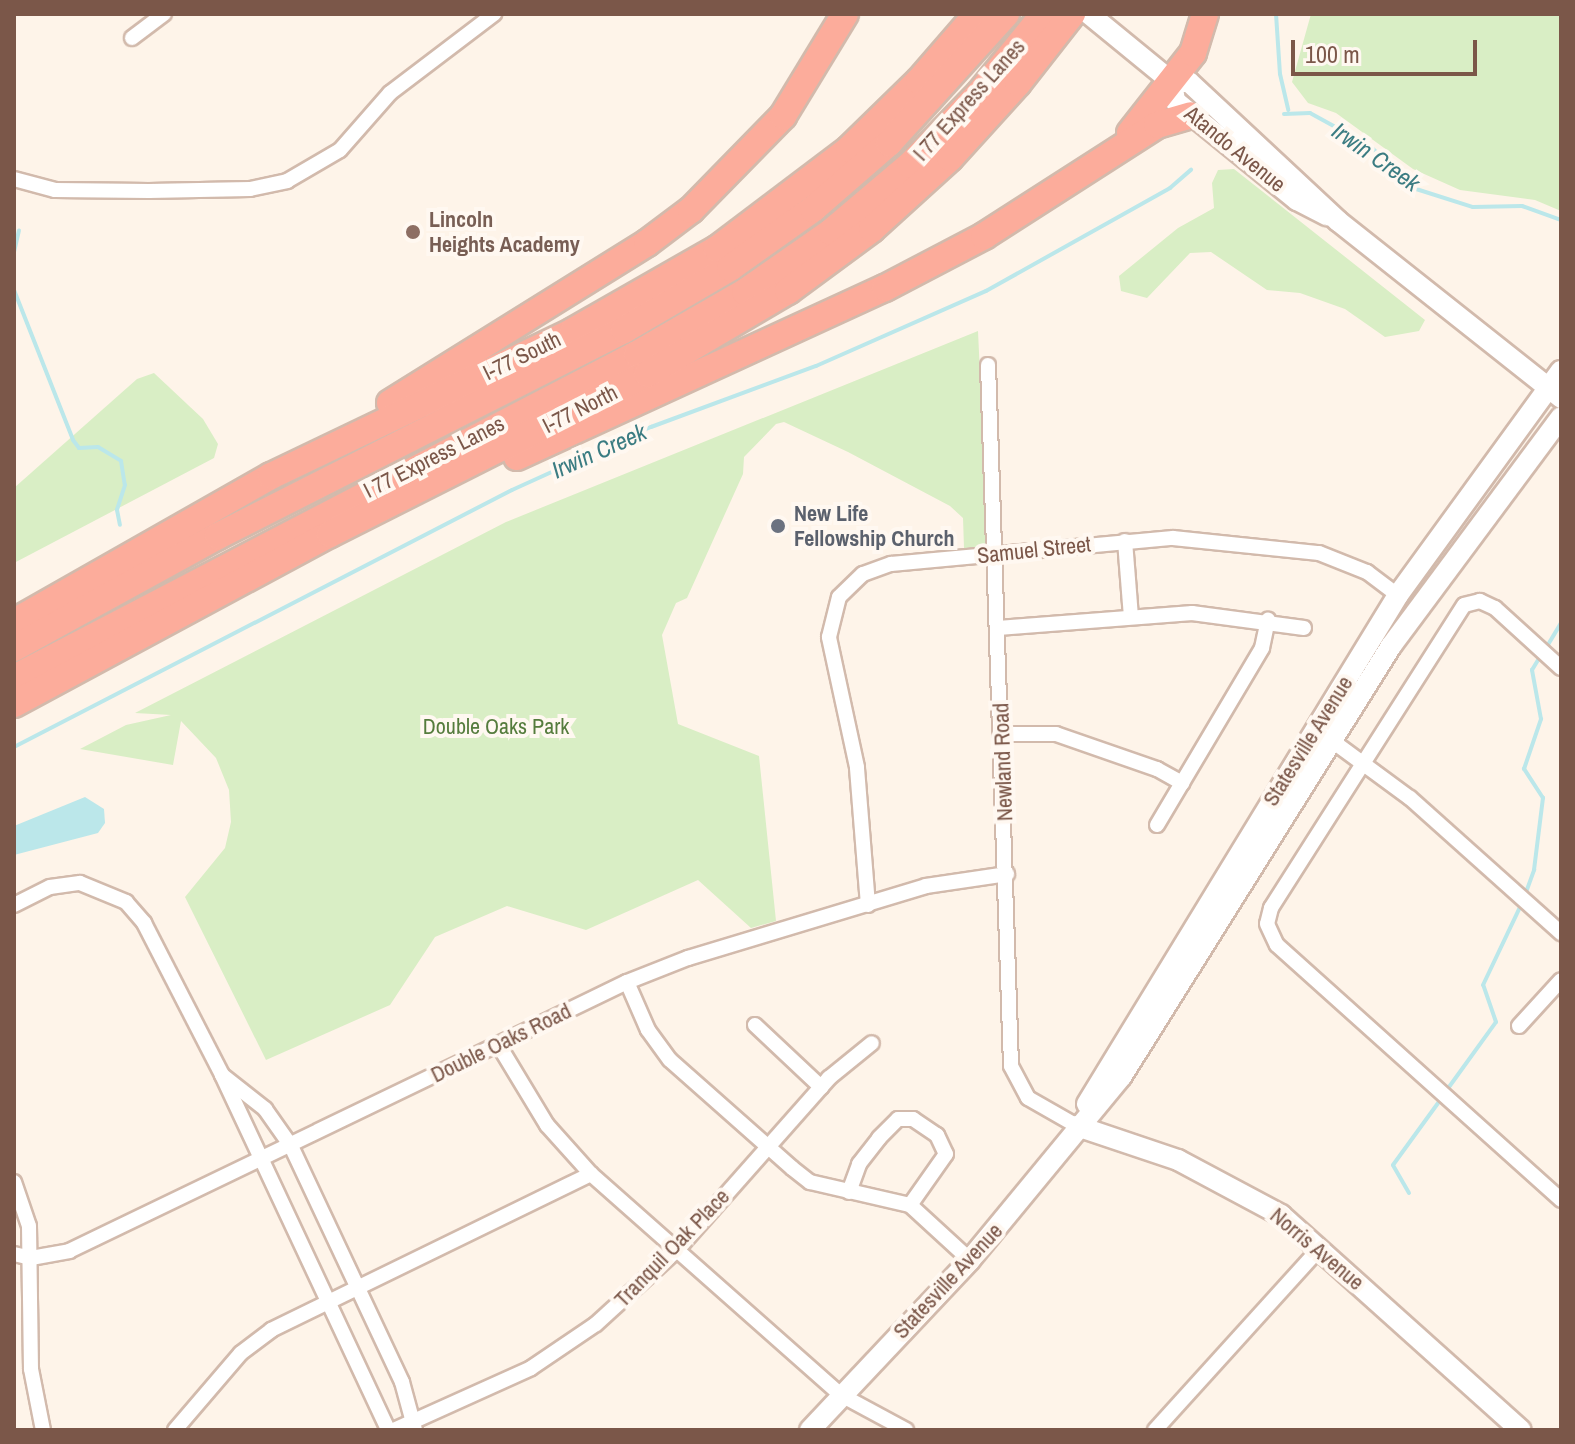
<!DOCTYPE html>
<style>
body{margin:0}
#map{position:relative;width:1575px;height:1444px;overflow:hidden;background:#fef4e9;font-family:"Archivo Narrow",sans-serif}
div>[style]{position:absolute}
.green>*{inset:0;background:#d9eec5}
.water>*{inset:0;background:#bbe7ea}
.stream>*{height:4px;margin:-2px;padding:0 2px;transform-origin:2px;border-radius:2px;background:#bbe7ea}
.roads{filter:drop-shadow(2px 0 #d2baac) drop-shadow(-2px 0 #d2baac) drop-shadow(0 2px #d2baac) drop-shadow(0 -2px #d2baac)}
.street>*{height:14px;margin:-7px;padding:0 7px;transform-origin:7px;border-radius:7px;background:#fff}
.secondary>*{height:20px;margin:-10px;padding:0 10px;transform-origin:10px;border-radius:10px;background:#fff}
.highway>*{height:26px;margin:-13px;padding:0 13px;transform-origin:13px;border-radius:13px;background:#fcac9b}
.dots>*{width:22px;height:22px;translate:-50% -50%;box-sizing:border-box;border:4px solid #fff8f1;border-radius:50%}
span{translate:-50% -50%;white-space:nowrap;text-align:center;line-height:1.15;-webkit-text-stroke:8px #fff8f1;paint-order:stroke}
.street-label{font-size:22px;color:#7b5749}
.education-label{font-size:22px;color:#785e54;font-weight:700}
.left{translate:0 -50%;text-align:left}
.worship-label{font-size:22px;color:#5b616d;font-weight:700}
.park-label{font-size:22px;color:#557c3d}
.water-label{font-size:24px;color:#3b7c82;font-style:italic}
.frame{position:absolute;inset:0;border:16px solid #7b5749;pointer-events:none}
.scale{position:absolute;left:1291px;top:40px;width:186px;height:36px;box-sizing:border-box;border:4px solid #7b5749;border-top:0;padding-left:10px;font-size:24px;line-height:28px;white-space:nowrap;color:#7b5749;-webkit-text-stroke:6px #fff8f1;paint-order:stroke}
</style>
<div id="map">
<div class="green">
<i style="clip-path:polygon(1311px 14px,1561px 14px,1561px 211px,1535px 200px,1460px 190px,1413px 169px,1336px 113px,1308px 103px,1292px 82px)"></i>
<i style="clip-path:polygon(1234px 169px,1425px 320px,1419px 331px,1385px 337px,1345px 309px,1300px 293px,1267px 290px,1211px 252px,1190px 253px,1147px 298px,1121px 291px,1119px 276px,1178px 228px,1214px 208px,1212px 183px,1218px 170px)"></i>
<i style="clip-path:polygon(978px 331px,988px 547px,964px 548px,963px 518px,950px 506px,848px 452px,784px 422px,776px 424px,744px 457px,743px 474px,687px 598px,676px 603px,662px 635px,678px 724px,759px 756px,776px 921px,751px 928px,698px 880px,586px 930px,507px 906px,435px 937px,390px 1005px,266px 1060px,185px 897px,225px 848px,231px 822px,229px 790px,216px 758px,181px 721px,173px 765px,80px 749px,126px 725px,171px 715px,135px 713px,506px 522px)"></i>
<i style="clip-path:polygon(154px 373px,203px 419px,218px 444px,214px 458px,14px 563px,14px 488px,137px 379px)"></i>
</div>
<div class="water">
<i style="clip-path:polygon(85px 797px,104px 809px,105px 823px,98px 833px,14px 855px,14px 826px)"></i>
</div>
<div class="stream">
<i style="left:1276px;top:14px;width:60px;rotate:86.2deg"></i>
<i style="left:1280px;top:74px;width:37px;rotate:77deg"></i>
<i style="left:1284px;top:114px;width:26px;rotate:-2deg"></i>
<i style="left:1310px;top:113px;width:68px;rotate:28.8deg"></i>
<i style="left:1370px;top:146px;width:60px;rotate:44.3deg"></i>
<i style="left:1413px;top:188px;width:63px;rotate:17.6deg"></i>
<i style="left:1473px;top:207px;width:49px;rotate:-1.2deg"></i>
<i style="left:1522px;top:206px;width:41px;rotate:19.7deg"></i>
<i style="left:14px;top:252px;width:22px;rotate:-77deg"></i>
<i style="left:14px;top:290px;width:161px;rotate:68.5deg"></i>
<i style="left:73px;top:440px;width:10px;rotate:53deg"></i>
<i style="left:79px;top:448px;width:19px;rotate:-3deg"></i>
<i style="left:98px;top:447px;width:27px;rotate:31deg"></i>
<i style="left:121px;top:461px;width:24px;rotate:81deg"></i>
<i style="left:125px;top:485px;width:26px;rotate:108deg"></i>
<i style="left:117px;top:510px;width:15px;rotate:79deg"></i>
<i style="left:1546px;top:648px;width:29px;rotate:-59deg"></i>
<i style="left:14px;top:747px;width:560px;rotate:-27.3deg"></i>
<i style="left:512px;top:490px;width:153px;rotate:-24.4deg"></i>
<i style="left:651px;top:427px;width:176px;rotate:-20.3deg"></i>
<i style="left:816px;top:366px;width:186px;rotate:-23.8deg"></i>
<i style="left:986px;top:291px;width:211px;rotate:-29.2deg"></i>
<i style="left:1170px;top:188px;width:28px;rotate:-41deg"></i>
<i style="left:1525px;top:895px;width:27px;rotate:-70deg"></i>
<i style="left:1534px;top:870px;width:73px;rotate:-82.9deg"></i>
<i style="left:1543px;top:798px;width:35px;rotate:-123deg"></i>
<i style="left:1524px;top:769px;width:53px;rotate:-71.2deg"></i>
<i style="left:1541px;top:719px;width:50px;rotate:-100.4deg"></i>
<i style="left:1532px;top:670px;width:17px;rotate:-59deg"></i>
<i style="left:1449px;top:1087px;width:80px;rotate:-54.1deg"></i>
<i style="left:1496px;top:1022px;width:39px;rotate:-109deg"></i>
<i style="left:1483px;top:985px;width:91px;rotate:-64.6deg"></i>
<i style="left:1409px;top:1193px;width:32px;rotate:-120deg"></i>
<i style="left:1393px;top:1165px;width:77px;rotate:-54deg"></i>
</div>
<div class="roads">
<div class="street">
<i style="left:132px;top:38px;width:40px;rotate:-37deg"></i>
<i style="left:14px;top:179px;width:42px;rotate:15deg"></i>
<i style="left:55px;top:190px;width:94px;rotate:0.6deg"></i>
<i style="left:149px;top:191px;width:101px;rotate:-1.1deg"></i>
<i style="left:250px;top:189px;width:38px;rotate:-12deg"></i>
<i style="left:287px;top:181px;width:61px;rotate:-30.3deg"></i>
<i style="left:340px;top:150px;width:76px;rotate:-48.7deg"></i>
<i style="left:390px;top:93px;width:131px;rotate:-37.2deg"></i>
<i style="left:988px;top:365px;width:701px;rotate:88.12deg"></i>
<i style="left:1011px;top:1066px;width:36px;rotate:62deg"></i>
<i style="left:1028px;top:1098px;width:56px;rotate:29.7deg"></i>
<i style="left:1125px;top:541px;width:76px;rotate:85.5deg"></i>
<i style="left:998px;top:628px;width:195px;rotate:-4.4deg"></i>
<i style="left:1192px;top:613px;width:113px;rotate:7.6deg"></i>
<i style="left:1561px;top:668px;width:89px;rotate:-137.7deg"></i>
<i style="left:1495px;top:608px;width:17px;rotate:-155deg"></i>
<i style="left:1480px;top:601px;width:16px;rotate:166deg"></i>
<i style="left:1464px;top:605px;width:359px;rotate:122.5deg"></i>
<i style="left:1271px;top:908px;width:16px;rotate:104deg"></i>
<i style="left:1267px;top:924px;width:23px;rotate:65deg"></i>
<i style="left:1277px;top:945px;width:382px;rotate:41.9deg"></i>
<i style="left:1002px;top:734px;width:54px"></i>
<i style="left:1056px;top:734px;width:107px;rotate:19.1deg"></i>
<i style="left:1157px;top:769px;width:29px;rotate:29deg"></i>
<i style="left:1331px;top:740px;width:98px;rotate:36.3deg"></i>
<i style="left:1410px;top:798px;width:203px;rotate:41.8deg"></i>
<i style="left:1157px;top:825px;width:206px;rotate:-59.3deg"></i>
<i style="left:1262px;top:648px;width:29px;rotate:-78deg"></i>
<i style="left:14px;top:905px;width:40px;rotate:-26.6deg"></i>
<i style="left:50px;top:887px;width:30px;rotate:-8deg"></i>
<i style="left:80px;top:883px;width:50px;rotate:22.4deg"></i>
<i style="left:126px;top:902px;width:28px;rotate:49deg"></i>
<i style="left:144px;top:923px;width:171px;rotate:62.8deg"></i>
<i style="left:222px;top:1075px;width:392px;rotate:64.9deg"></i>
<i style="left:868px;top:905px;width:138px;rotate:-94.6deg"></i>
<i style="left:857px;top:767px;width:133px;rotate:-102.2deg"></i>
<i style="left:829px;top:637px;width:41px;rotate:-76deg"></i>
<i style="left:839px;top:597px;width:33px;rotate:-44deg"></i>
<i style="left:863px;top:574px;width:30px;rotate:-20deg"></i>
<i style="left:891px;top:564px;width:283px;rotate:-5.3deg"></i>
<i style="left:1173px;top:538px;width:147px;rotate:5.9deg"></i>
<i style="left:1319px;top:553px;width:52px;rotate:21.6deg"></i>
<i style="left:1367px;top:572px;width:39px;rotate:37deg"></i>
<i style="left:627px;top:982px;width:52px;rotate:66.4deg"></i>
<i style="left:648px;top:1030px;width:37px;rotate:54deg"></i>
<i style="left:670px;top:1060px;width:163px;rotate:41.5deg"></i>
<i style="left:792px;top:1168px;width:23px;rotate:38deg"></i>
<i style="left:810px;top:1182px;width:103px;rotate:13deg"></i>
<i style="left:910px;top:1205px;width:81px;rotate:42.5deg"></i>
<i style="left:755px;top:1025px;width:91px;rotate:43.2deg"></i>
<i style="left:1519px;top:1026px;width:62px;rotate:-47.6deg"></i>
<i style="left:498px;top:1044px;width:95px;rotate:58.8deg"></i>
<i style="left:547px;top:1125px;width:66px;rotate:48.1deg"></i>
<i style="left:591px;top:1174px;width:334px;rotate:41.5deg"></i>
<i style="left:841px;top:1395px;width:74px;rotate:28.3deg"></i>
<i style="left:222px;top:1075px;width:55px;rotate:38.3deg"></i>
<i style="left:265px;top:1109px;width:45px;rotate:54.9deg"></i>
<i style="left:291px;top:1146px;width:261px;rotate:64.8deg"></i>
<i style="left:402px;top:1382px;width:50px;rotate:74.8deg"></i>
<i style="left:14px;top:1182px;width:46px;rotate:71.2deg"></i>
<i style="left:29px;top:1226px;width:143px;rotate:89.2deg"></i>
<i style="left:31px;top:1369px;width:62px;rotate:78.9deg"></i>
<i style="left:849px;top:1192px;width:30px;rotate:-70deg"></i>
<i style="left:859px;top:1164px;width:33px;rotate:-52deg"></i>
<i style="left:879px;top:1138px;width:27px;rotate:-45deg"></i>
<i style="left:898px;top:1119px;width:15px"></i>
<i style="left:913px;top:1119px;width:29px;rotate:34deg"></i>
<i style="left:937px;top:1135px;width:21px;rotate:65deg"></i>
<i style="left:946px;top:1154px;width:62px;rotate:125.2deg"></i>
<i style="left:14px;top:1254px;width:17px;rotate:13deg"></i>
<i style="left:31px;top:1258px;width:39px;rotate:-10deg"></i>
<i style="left:69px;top:1251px;width:619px;rotate:-25.74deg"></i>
<i style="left:627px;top:982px;width:66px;rotate:-21.5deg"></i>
<i style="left:688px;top:958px;width:249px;rotate:-16.8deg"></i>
<i style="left:926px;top:886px;width:82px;rotate:-8.4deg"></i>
<i style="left:175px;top:1430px;width:101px;rotate:-49.4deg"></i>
<i style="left:241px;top:1353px;width:38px;rotate:-37deg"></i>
<i style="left:271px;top:1330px;width:356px;rotate:-26deg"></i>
<i style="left:394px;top:1430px;width:150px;rotate:-24.3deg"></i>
<i style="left:531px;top:1368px;width:78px;rotate:-34.1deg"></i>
<i style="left:596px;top:1324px;width:108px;rotate:-42.4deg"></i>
<i style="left:676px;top:1251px;width:231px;rotate:-48.5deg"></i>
<i style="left:829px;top:1078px;width:55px;rotate:-39.1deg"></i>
<i style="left:1155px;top:1430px;width:244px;rotate:-47.8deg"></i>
</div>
<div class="secondary">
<i style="left:1089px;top:14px;width:107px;rotate:39.3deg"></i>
<i style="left:1172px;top:82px;width:17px"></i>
<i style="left:1189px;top:82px;width:204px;rotate:43deg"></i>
<i style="left:1338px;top:221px;width:285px;rotate:38.4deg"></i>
<i style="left:1172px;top:82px;width:19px;rotate:81deg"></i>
<i style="left:1175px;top:101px;width:157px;rotate:39.1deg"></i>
<i style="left:1297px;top:200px;width:34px;rotate:27deg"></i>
<i style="left:1087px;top:1104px;width:596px;rotate:-58.57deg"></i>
<i style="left:1398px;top:595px;width:277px;rotate:-54deg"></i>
<i style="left:1077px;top:1126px;width:107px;rotate:18.6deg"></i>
<i style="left:1178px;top:1160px;width:117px;rotate:28.1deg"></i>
<i style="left:1281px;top:1215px;width:322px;rotate:41.9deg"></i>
<i style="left:810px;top:1430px;width:233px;rotate:-46.7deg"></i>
<i style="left:970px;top:1260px;width:237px;rotate:-50.5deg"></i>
<i style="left:1121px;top:1077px;width:509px;rotate:-57.93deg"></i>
<i style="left:1391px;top:646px;width:285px;rotate:-53.4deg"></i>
</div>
<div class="highway">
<i style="left:1130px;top:133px;width:102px;rotate:-51.8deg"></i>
<i style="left:1193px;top:53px;width:41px;rotate:-72.9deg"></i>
<i style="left:390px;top:403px;width:303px;rotate:-31.9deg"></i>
<i style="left:647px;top:243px;width:55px;rotate:-36.9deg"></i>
<i style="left:691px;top:210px;width:132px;rotate:-45.6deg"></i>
<i style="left:783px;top:116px;width:119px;rotate:-58.7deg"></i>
<i style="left:517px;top:457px;width:405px;rotate:-24.7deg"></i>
<i style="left:885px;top:288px;width:112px;rotate:-27.7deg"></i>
<i style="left:984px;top:236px;width:206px;rotate:-32.7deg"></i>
<i style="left:1157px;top:125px;width:35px;rotate:-16deg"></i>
<i style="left:14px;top:622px;width:296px;rotate:-29.6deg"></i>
<i style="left:271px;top:476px;width:335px;rotate:-25.6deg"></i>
<i style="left:573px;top:331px;width:166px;rotate:-29.7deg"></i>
<i style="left:717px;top:249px;width:166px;rotate:-37.1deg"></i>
<i style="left:849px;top:149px;width:98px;rotate:-44.2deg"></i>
<i style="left:919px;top:81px;width:89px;rotate:-49.1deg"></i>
<i style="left:14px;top:648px;width:233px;rotate:-28.8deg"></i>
<i style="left:218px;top:536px;width:455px;rotate:-26.9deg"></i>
<i style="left:624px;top:330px;width:123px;rotate:-30.3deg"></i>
<i style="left:730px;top:268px;width:102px;rotate:-35.4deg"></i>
<i style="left:813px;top:209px;width:101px;rotate:-41deg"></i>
<i style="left:889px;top:143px;width:174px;rotate:-47.8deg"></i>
<i style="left:14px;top:678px;width:702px;rotate:-27.48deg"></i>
<i style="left:637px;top:354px;width:125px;rotate:-29.9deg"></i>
<i style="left:745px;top:292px;width:105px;rotate:-34.9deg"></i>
<i style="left:831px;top:232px;width:104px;rotate:-40.3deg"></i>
<i style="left:910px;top:165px;width:100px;rotate:-45.8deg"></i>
<i style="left:980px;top:93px;width:102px;rotate:-51deg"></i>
<i style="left:14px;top:704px;width:359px;rotate:-28.3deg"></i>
<i style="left:330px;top:534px;width:355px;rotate:-26.8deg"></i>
<i style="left:647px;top:374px;width:164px;rotate:-30.5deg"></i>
<i style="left:788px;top:291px;width:104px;rotate:-36.4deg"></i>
<i style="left:872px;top:229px;width:105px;rotate:-42.3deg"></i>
<i style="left:950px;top:158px;width:101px;rotate:-47.8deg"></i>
<i style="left:1018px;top:83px;width:88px;rotate:-52deg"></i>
</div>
</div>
<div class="dots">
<i style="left:413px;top:232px;background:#8d6e63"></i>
<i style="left:778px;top:526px;background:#6b7280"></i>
</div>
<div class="street-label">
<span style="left:969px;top:100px;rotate:-48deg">I 77 Express Lanes</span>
<span style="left:1235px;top:149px;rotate:39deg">Atando Avenue</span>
<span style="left:522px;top:356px;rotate:-26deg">I-77 South</span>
<span style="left:580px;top:409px;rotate:-27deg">I-77 North</span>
<span style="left:434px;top:457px;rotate:-27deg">I 77 Express Lanes</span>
<span style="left:1034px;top:550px;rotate:-6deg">Samuel Street</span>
<span style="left:1308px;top:741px;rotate:-58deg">Statesville Avenue</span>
<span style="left:1003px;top:762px;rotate:-92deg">Newland Road</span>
<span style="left:501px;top:1043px;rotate:-26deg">Double Oaks Road</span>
<span style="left:672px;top:1248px;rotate:-46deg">Tranquil Oak Place</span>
<span style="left:1317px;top:1249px;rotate:40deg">Norris Avenue</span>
<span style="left:948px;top:1281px;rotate:-47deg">Statesville Avenue</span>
</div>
<div class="education-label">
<span class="left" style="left:429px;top:232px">Lincoln<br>Heights Academy</span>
</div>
<div class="worship-label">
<span class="left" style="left:794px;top:526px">New Life<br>Fellowship Church</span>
</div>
<div class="park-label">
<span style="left:496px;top:727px">Double Oaks Park</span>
</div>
<div class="water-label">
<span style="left:1376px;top:157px;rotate:35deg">Irwin Creek</span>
<span style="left:599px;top:451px;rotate:-24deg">Irwin Creek</span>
</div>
<div class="frame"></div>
<div class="scale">100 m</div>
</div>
